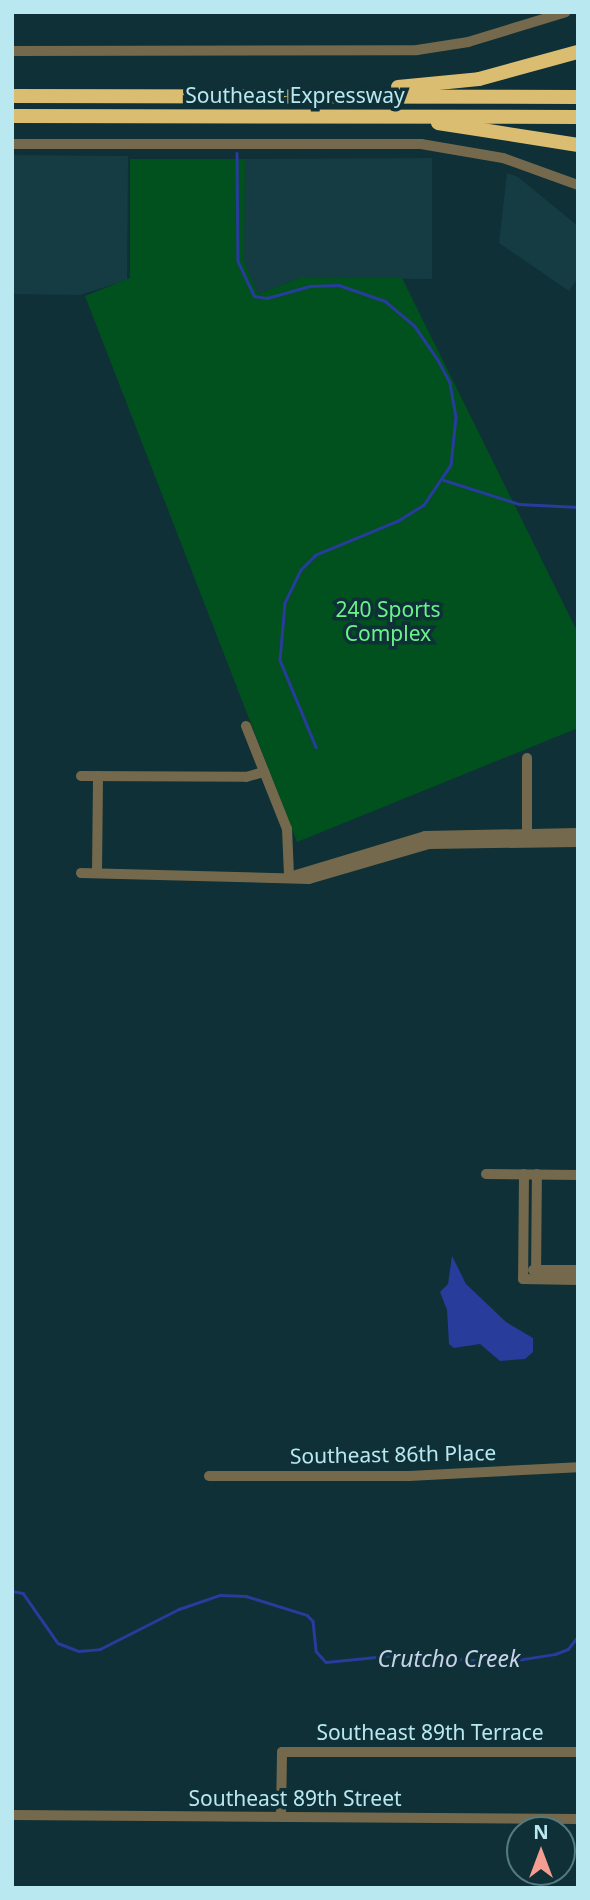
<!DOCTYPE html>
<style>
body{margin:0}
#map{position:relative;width:590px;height:1900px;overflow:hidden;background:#0e3036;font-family:"Noto Sans",sans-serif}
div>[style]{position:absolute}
.built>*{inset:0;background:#153c43}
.green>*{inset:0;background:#00511e}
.water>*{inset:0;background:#273c9b}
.stream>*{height:2.5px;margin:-1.25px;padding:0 1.25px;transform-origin:1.25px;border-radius:1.25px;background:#273c9b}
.minor>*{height:10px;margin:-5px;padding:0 5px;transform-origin:5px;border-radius:5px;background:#74694c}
.highway>*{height:14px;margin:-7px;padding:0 7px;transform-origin:7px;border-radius:7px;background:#dbbd72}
span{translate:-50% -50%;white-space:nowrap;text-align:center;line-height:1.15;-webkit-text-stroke:7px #0e3036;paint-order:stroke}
.street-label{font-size:21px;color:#b9e8f0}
.park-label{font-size:21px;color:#6bf38b}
.water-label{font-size:23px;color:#c8d2eb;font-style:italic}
.frame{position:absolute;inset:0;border:14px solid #b9e8f0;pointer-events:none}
.north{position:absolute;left:506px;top:1816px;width:70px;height:70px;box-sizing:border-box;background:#0e3036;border:2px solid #527a80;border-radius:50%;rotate:0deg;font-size:19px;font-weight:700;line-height:28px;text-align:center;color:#b9e8f0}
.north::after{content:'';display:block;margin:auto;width:24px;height:32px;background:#f59d90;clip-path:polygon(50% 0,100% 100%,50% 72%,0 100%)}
</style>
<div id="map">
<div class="built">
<i style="clip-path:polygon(12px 155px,128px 156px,127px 280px,80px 295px,12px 294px)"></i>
<i style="clip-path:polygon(432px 158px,432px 279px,300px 278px,258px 294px,244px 262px,245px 159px)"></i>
<i style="clip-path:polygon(507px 173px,518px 177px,578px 226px,578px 278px,569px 291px,499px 243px)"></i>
</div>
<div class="green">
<i style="clip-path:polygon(130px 159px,245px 159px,244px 261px,258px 294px,300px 278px,402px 278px,578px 633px,578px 728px,297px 842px,85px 296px,130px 278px)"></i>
</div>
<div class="water">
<i style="clip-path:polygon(452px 1256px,466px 1284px,506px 1322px,533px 1338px,533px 1352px,525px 1359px,500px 1361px,480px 1344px,454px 1348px,449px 1344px,447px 1310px,440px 1292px,448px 1284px)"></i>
</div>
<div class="stream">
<i style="left:237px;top:153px;width:108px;rotate:89.5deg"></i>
<i style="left:238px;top:261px;width:38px;rotate:65deg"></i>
<i style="left:254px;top:296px;width:13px;rotate:9deg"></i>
<i style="left:267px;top:298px;width:45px;rotate:-15.6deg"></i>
<i style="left:310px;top:286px;width:29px;rotate:-2deg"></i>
<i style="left:339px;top:285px;width:49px;rotate:19.2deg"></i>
<i style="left:385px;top:301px;width:38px;rotate:40deg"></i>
<i style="left:414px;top:325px;width:42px;rotate:55.6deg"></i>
<i style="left:438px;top:360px;width:26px;rotate:62deg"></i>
<i style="left:450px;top:383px;width:35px;rotate:80deg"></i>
<i style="left:456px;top:417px;width:48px;rotate:95.9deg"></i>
<i style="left:451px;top:465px;width:48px;rotate:124deg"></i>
<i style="left:424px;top:505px;width:31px;rotate:148deg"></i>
<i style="left:398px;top:521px;width:89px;rotate:157.5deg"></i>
<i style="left:316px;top:555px;width:21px;rotate:135deg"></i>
<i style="left:301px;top:570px;width:37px;rotate:116deg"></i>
<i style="left:285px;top:603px;width:57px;rotate:95deg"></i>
<i style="left:280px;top:660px;width:94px;rotate:67.5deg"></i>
<i style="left:444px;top:480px;width:79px;rotate:17.7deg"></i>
<i style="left:519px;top:504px;width:59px;rotate:2.9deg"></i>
<i style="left:12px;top:1591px;width:11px;rotate:10deg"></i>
<i style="left:23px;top:1593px;width:61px;rotate:55deg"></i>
<i style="left:58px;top:1643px;width:22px;rotate:21deg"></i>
<i style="left:79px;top:1651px;width:21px;rotate:-5deg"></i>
<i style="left:100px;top:1649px;width:89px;rotate:-26.9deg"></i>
<i style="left:179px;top:1609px;width:43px;rotate:-18.9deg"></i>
<i style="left:220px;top:1595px;width:26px;rotate:2deg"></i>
<i style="left:246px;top:1596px;width:64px;rotate:17.3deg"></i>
<i style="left:307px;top:1615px;width:8px;rotate:45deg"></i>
<i style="left:313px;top:1621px;width:30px;rotate:84deg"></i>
<i style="left:316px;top:1651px;width:15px;rotate:48deg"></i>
<i style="left:326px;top:1662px;width:70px;rotate:-5.7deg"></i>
<i style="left:396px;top:1655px;width:108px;rotate:3.7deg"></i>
<i style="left:504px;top:1662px;width:52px;rotate:-8.9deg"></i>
<i style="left:555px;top:1654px;width:14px;rotate:-21deg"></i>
<i style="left:568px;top:1649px;width:16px;rotate:-52deg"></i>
</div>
<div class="minor">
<i style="left:12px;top:51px;width:405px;rotate:-0.1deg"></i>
<i style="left:417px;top:50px;width:52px;rotate:-8.9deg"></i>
<i style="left:468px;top:42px;width:102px;rotate:-17deg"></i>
<i style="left:12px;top:144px;width:409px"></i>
<i style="left:421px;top:144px;width:83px;rotate:9.7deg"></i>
<i style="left:503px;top:158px;width:80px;rotate:19.8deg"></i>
<i style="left:246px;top:726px;width:111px;rotate:68.3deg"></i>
<i style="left:287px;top:829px;width:46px;rotate:87.5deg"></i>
<i style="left:527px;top:758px;width:80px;rotate:90deg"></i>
<i style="left:81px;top:776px;width:165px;rotate:0.3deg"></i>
<i style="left:246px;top:777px;width:19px;rotate:-16deg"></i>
<i style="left:81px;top:873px;width:228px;rotate:1.5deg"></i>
<i style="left:309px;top:879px;width:125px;rotate:-16.3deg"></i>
<i style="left:429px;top:844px;width:149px;rotate:-0.8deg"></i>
<i style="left:97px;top:873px;width:97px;rotate:-89.4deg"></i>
<i style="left:296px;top:875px;width:135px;rotate:-16.8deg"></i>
<i style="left:425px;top:836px;width:153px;rotate:-1.1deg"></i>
<i style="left:486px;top:1174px;width:92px;rotate:0.6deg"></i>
<i style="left:524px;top:1174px;width:105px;rotate:90.5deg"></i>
<i style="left:523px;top:1279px;width:55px;rotate:1deg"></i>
<i style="left:533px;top:1270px;width:45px"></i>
<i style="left:536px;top:1279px;width:105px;rotate:-89.5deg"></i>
<i style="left:209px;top:1476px;width:200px"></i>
<i style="left:409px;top:1476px;width:169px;rotate:-3deg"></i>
<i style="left:12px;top:1815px;width:566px;rotate:0.4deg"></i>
<i style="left:281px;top:1817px;width:65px;rotate:-89.1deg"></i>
<i style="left:282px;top:1752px;width:296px"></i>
</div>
<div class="highway">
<i style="left:398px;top:87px;width:81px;rotate:-5.6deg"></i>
<i style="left:479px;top:79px;width:103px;rotate:-15.3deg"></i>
<i style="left:12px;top:96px;width:566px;rotate:0.1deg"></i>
<i style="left:12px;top:116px;width:566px;rotate:0.1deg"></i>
<i style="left:438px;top:123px;width:142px;rotate:8.9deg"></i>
</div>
<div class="street-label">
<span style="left:295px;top:95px">Southeast Expressway</span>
<span style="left:393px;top:1454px;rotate:-1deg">Southeast 86th Place</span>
<span style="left:430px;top:1732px">Southeast 89th Terrace</span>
<span style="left:295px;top:1798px">Southeast 89th Street</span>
</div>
<div class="park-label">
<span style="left:388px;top:621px">240 Sports<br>Complex</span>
</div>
<div class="water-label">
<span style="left:449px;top:1658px">Crutcho Creek</span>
</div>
<div class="frame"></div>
<div class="north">N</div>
</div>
